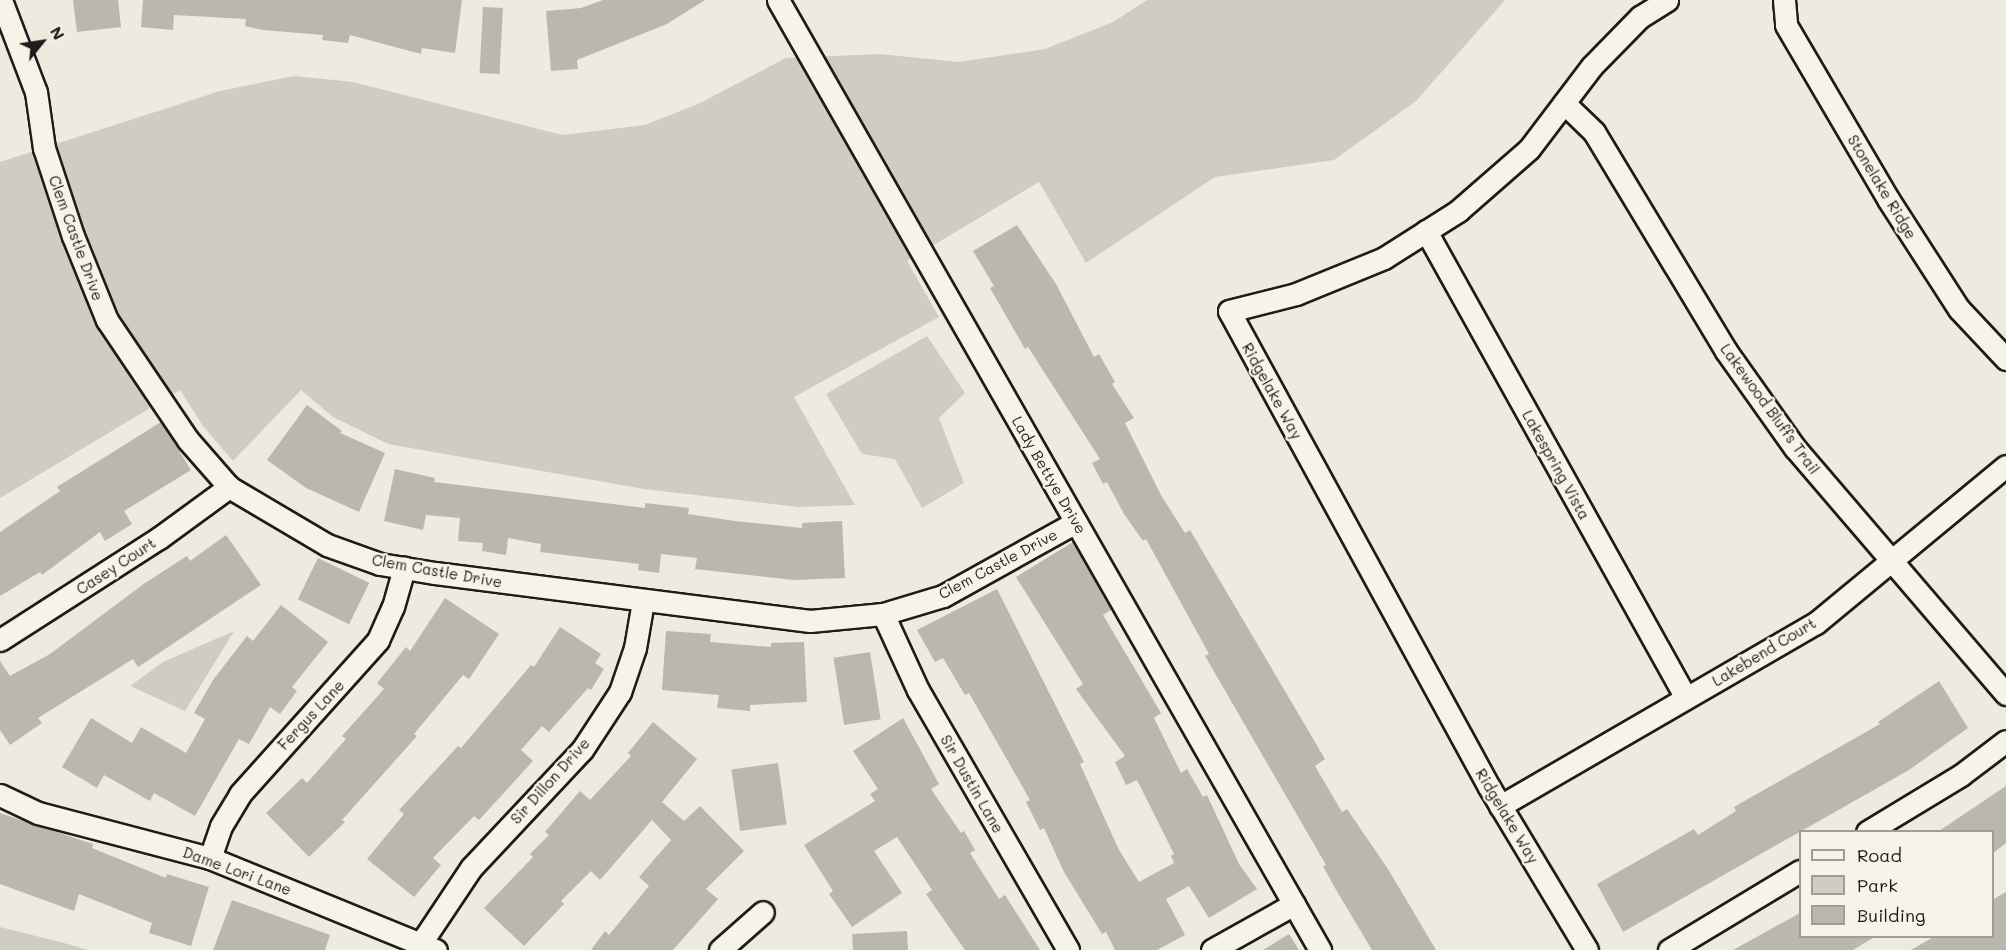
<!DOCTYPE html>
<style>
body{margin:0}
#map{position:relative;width:2006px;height:950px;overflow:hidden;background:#eeeae0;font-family:Mali,sans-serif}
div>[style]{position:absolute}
.green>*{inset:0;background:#cfccc3}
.building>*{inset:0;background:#bab7af;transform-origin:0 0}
.roads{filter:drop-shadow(2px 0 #1c1c1c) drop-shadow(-2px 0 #1c1c1c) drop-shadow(0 2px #1c1c1c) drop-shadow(0 -2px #1c1c1c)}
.minor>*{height:21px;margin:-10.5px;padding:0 10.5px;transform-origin:10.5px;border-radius:10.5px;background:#f7f3e8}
span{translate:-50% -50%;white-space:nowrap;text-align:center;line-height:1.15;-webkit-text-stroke:4.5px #f7f3e8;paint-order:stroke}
.street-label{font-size:15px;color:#1c1c1c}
.legend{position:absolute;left:1799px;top:830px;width:195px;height:108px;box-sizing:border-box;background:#f7f3e8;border:2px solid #9f9d96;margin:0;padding:8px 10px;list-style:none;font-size:18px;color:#1c1c1c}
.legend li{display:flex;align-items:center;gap:12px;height:30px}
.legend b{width:30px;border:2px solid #9f9d96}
.north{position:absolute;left:12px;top:12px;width:60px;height:60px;-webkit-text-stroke:4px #f7f3e8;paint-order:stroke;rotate:60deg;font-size:16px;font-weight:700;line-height:24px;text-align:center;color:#1c1c1c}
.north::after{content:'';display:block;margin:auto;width:21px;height:27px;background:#1c1c1c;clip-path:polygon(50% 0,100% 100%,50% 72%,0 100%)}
</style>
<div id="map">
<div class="green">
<i style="clip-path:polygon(1147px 0,1505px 0,1416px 101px,1334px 160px,1215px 177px,1086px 263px,1039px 182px,907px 261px,939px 317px,794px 397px,855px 505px,799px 507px,644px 489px,388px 444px,333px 417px,301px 390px,233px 461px,203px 426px,180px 390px,0 498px,0 162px,220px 91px,294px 76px,353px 82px,562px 135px,645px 125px,698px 104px,786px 58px,879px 54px,959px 62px,1045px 49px,1113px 22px)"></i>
<i style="clip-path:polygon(927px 336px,965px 393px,939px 418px,964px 483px,922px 508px,895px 459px,862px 454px,826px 394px)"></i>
<i style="clip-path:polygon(234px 631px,185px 711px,130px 686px,163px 662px)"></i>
<i style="clip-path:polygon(0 927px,64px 943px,88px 950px,0 950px)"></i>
</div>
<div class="building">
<i style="clip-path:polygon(73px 0,118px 0,121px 27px,77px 32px)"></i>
<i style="clip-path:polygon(143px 0,462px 0,455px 53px,422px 48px,421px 54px,350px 35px,348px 43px,322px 40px,323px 35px,263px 30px,245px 26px,246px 19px,174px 15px,173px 30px,141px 27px)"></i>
<i style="clip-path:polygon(603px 0,705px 0,667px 24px,577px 60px,578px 69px,551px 71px,546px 11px,581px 8px)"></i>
<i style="left:483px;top:7px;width:20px;height:66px;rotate:3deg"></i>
<i style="clip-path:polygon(1017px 225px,1056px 284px,1094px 357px,1099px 354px,1115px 382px,1112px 384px,1134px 418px,1125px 423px,1161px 495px,1185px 533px,1190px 530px,1325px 759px,1315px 766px,1342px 812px,1347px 809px,1388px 869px,1436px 950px,1372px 950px,1335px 888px,1323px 866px,1326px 865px,1205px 656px,1209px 654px,1146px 539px,1143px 541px,1124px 514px,1107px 482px,1103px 484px,1092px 463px,1100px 459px,1028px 347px,1025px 349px,990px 288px,994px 286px,973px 251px)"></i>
<i style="clip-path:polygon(307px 405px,342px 431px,340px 433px,385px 453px,359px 512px,306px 488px,267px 460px)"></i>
<i style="clip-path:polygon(161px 422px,191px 470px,124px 511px,132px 524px,105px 541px,100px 532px,42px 575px,40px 572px,0 596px,0 532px,60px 491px,57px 487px)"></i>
<i style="clip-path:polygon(395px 469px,435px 478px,434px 482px,645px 508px,645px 503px,689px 508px,688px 514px,735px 521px,802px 528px,802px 523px,842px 521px,845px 578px,794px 580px,695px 569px,697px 558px,661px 554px,659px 573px,638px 570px,639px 564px,540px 552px,541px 544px,508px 538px,506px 555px,482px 551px,483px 543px,458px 541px,460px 518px,426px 515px,423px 530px,384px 521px)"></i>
<i style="clip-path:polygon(226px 535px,261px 585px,138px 667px,133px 659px,38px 718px,42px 723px,10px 745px,0 730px,0 661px,10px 676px,50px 654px,145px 583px,187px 556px,190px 561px)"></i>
<i style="clip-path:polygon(1073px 542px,1111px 610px,1103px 615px,1161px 713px,1154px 718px,1181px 773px,1187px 769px,1203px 797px,1207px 795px,1239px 864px,1257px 889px,1209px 918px,1189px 886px,1166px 899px,1185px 935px,1157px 950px,1115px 950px,1106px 932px,1102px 934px,1064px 872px,1044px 828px,1040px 830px,1026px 802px,1030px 800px,969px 693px,965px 695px,943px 658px,935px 662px,917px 630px,997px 589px,1084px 762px,1080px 764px,1119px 850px,1139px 882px,1174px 863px,1171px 856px,1174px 854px,1137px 780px,1126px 785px,1115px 762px,1125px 756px,1076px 689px,1083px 684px,1016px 577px)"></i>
<i style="left:318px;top:558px;width:57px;height:46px;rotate:26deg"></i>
<i style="clip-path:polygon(445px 598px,499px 634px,469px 679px,463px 675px,414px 734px,417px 736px,342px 820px,345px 822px,309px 857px,266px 813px,302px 778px,307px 783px,346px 739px,342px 736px,384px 689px,377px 683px,406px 647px,410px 651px)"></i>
<i style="clip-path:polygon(281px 605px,328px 642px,292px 687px,297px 691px,280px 714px,270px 707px,249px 744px,239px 739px,195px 816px,154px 793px,150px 801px,104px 775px,97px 788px,62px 767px,91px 718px,132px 743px,141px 727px,186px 753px,205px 719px,194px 713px,213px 680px,247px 636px,253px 641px)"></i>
<i style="clip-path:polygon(560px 627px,601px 654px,595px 663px,604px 669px,591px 690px,588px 688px,549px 732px,542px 726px,521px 750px,533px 761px,479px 820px,474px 816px,433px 858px,441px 865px,414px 897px,367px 859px,404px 814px,399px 810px,458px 746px,461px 748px,531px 665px,534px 667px)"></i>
<i style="clip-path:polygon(666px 631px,711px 634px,710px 642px,771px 647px,771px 643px,804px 642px,807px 702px,750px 705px,750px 711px,717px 708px,719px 695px,662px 690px)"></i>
<i style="left:870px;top:652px;width:68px;height:37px;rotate:81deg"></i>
<i style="clip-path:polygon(1939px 681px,1968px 728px,1909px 770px,1623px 932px,1597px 884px,1694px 829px,1698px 835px,1736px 811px,1734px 807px,1880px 724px,1878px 722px)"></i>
<i style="clip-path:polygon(903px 718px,939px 784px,931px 789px,961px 833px,964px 831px,975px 850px,970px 853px,999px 899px,1005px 895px,1040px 950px,965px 950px,926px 894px,932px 890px,897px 837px,874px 851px,902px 893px,852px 927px,829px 894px,833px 891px,804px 845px,875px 801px,870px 794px,878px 789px,853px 751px)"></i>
<i style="clip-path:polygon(653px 722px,697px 759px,662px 802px,684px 821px,700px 806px,744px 851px,706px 889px,718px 899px,673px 950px,591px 950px,605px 931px,609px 935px,649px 886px,639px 877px,671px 840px,652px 820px,600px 880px,591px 871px,561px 901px,564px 904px,524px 946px,484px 908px,533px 857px,530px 854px,549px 835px,545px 832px,580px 791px,590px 800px,631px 756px,628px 753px)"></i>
<i style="left:778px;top:763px;width:62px;height:47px;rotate:82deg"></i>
<i style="clip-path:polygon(2006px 786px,2006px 843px,1992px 854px,1992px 831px,1939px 831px)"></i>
<i style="clip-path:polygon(0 813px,93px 844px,92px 848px,166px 878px,167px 874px,209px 887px,191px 946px,149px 933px,152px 923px,79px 894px,74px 911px,0 884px)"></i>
<i style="clip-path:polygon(2006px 892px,2006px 950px,1911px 950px,1935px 936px,1992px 936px,1992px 900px)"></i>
<i style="clip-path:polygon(232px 900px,330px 935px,325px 950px,213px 950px)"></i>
<i style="clip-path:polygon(1800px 913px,1800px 936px,1876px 936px,1853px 950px,1733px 950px)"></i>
<i style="left:907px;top:931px;width:19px;height:55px;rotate:87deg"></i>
<i style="clip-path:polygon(1289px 934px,1299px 950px,1263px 950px)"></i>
</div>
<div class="roads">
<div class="minor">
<i style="left:1px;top:0;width:98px;rotate:69.2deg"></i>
<i style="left:36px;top:92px;width:57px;rotate:81.9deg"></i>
<i style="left:44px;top:148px;width:93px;rotate:71.8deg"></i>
<i style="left:73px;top:236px;width:91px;rotate:68deg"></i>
<i style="left:107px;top:320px;width:145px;rotate:56deg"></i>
<i style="left:188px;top:440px;width:62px;rotate:48.9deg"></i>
<i style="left:229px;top:487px;width:114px;rotate:30.6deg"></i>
<i style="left:327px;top:545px;width:56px;rotate:19.7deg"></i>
<i style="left:380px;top:564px;width:56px;rotate:9.3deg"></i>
<i style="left:435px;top:573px;width:378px;rotate:7.3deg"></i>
<i style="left:810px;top:621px;width:73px;rotate:-5.5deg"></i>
<i style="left:883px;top:614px;width:63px;rotate:-16.7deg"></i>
<i style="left:943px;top:596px;width:152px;rotate:-29.1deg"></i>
<i style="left:778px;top:0;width:1094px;rotate:60.29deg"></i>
<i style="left:1784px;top:0;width:25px;rotate:85deg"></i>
<i style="left:1786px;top:25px;width:202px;rotate:59.6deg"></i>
<i style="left:1888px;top:199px;width:131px;rotate:57.2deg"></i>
<i style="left:1959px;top:309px;width:69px;rotate:46.8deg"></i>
<i style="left:1564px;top:103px;width:42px;rotate:44deg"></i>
<i style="left:1594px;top:132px;width:256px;rotate:58.9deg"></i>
<i style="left:1726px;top:351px;width:119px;rotate:54.6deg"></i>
<i style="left:1795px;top:448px;width:324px;rotate:49.4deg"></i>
<i style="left:1426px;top:231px;width:534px;rotate:60.89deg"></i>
<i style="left:883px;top:614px;width:84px;rotate:65.3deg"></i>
<i style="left:918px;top:690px;width:300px;rotate:60deg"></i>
<i style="left:0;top:640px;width:189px;rotate:-32.7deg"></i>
<i style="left:159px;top:538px;width:87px;rotate:-36.1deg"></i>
<i style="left:0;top:795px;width:42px;rotate:25.3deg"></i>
<i style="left:38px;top:813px;width:178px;rotate:14.7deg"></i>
<i style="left:210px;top:858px;width:244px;rotate:22.2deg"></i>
<i style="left:1500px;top:806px;width:365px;rotate:-30.1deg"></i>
<i style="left:1816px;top:623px;width:246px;rotate:-39.6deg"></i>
<i style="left:1867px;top:832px;width:110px;rotate:-31.2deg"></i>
<i style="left:1961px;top:775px;width:56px;rotate:-37.1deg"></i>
<i style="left:210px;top:858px;width:34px;rotate:-71deg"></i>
<i style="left:221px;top:826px;width:37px;rotate:-59deg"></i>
<i style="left:240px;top:794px;width:207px;rotate:-48.1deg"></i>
<i style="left:378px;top:640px;width:36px;rotate:-66deg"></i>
<i style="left:393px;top:607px;width:41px;rotate:-74.2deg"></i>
<i style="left:421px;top:943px;width:90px;rotate:-56.3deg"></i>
<i style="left:471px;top:868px;width:162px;rotate:-46.8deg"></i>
<i style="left:582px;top:750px;width:69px;rotate:-56.8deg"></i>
<i style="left:620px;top:692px;width:46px;rotate:-71.2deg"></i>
<i style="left:635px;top:648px;width:48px;rotate:-80.3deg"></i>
<i style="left:720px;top:950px;width:57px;rotate:-41.5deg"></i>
<i style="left:1212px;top:950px;width:94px;rotate:-29.3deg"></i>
<i style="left:1587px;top:950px;width:190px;rotate:-121deg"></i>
<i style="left:1489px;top:787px;width:542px;rotate:-118.64deg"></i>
<i style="left:1229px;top:311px;width:69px;rotate:-14.2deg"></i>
<i style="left:1296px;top:294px;width:95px;rotate:-22.2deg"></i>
<i style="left:1384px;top:258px;width:88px;rotate:-32.4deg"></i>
<i style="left:1458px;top:211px;width:94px;rotate:-41.1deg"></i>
<i style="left:1529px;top:149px;width:104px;rotate:-52.8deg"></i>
<i style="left:1592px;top:66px;width:69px;rotate:-45.6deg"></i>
<i style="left:1640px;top:17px;width:32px;rotate:-32deg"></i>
<i style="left:1669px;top:950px;width:153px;rotate:-31.1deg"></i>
</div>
</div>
<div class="street-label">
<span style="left:1882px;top:187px;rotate:59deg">Stonelake Ridge</span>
<span style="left:76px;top:238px;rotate:70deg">Clem Castle Drive</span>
<span style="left:1272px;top:391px;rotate:61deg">Ridgelake Way</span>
<span style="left:1770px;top:409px;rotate:54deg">Lakewood Bluffs Trail</span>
<span style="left:1556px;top:465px;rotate:61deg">Lakespring Vista</span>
<span style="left:1049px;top:475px;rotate:60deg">Lady Bettye Drive</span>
<span style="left:998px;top:564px;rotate:-28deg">Clem Castle Drive</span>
<span style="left:116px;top:566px;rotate:-33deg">Casey Court</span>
<span style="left:437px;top:571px;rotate:10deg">Clem Castle Drive</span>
<span style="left:1764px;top:652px;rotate:-31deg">Lakebend Court</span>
<span style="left:311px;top:715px;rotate:-47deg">Fergus Lane</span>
<span style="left:550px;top:781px;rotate:-48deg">Sir Dillon Drive</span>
<span style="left:972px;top:784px;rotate:60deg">Sir Dustin Lane</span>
<span style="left:1507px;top:816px;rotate:59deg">Ridgelake Way</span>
<span style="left:237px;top:871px;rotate:20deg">Dame Lori Lane</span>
</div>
<ul class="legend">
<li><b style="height:8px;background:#f7f3e8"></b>Road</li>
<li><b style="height:16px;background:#cfccc3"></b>Park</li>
<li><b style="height:16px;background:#bab7af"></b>Building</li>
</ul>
<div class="north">N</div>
</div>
